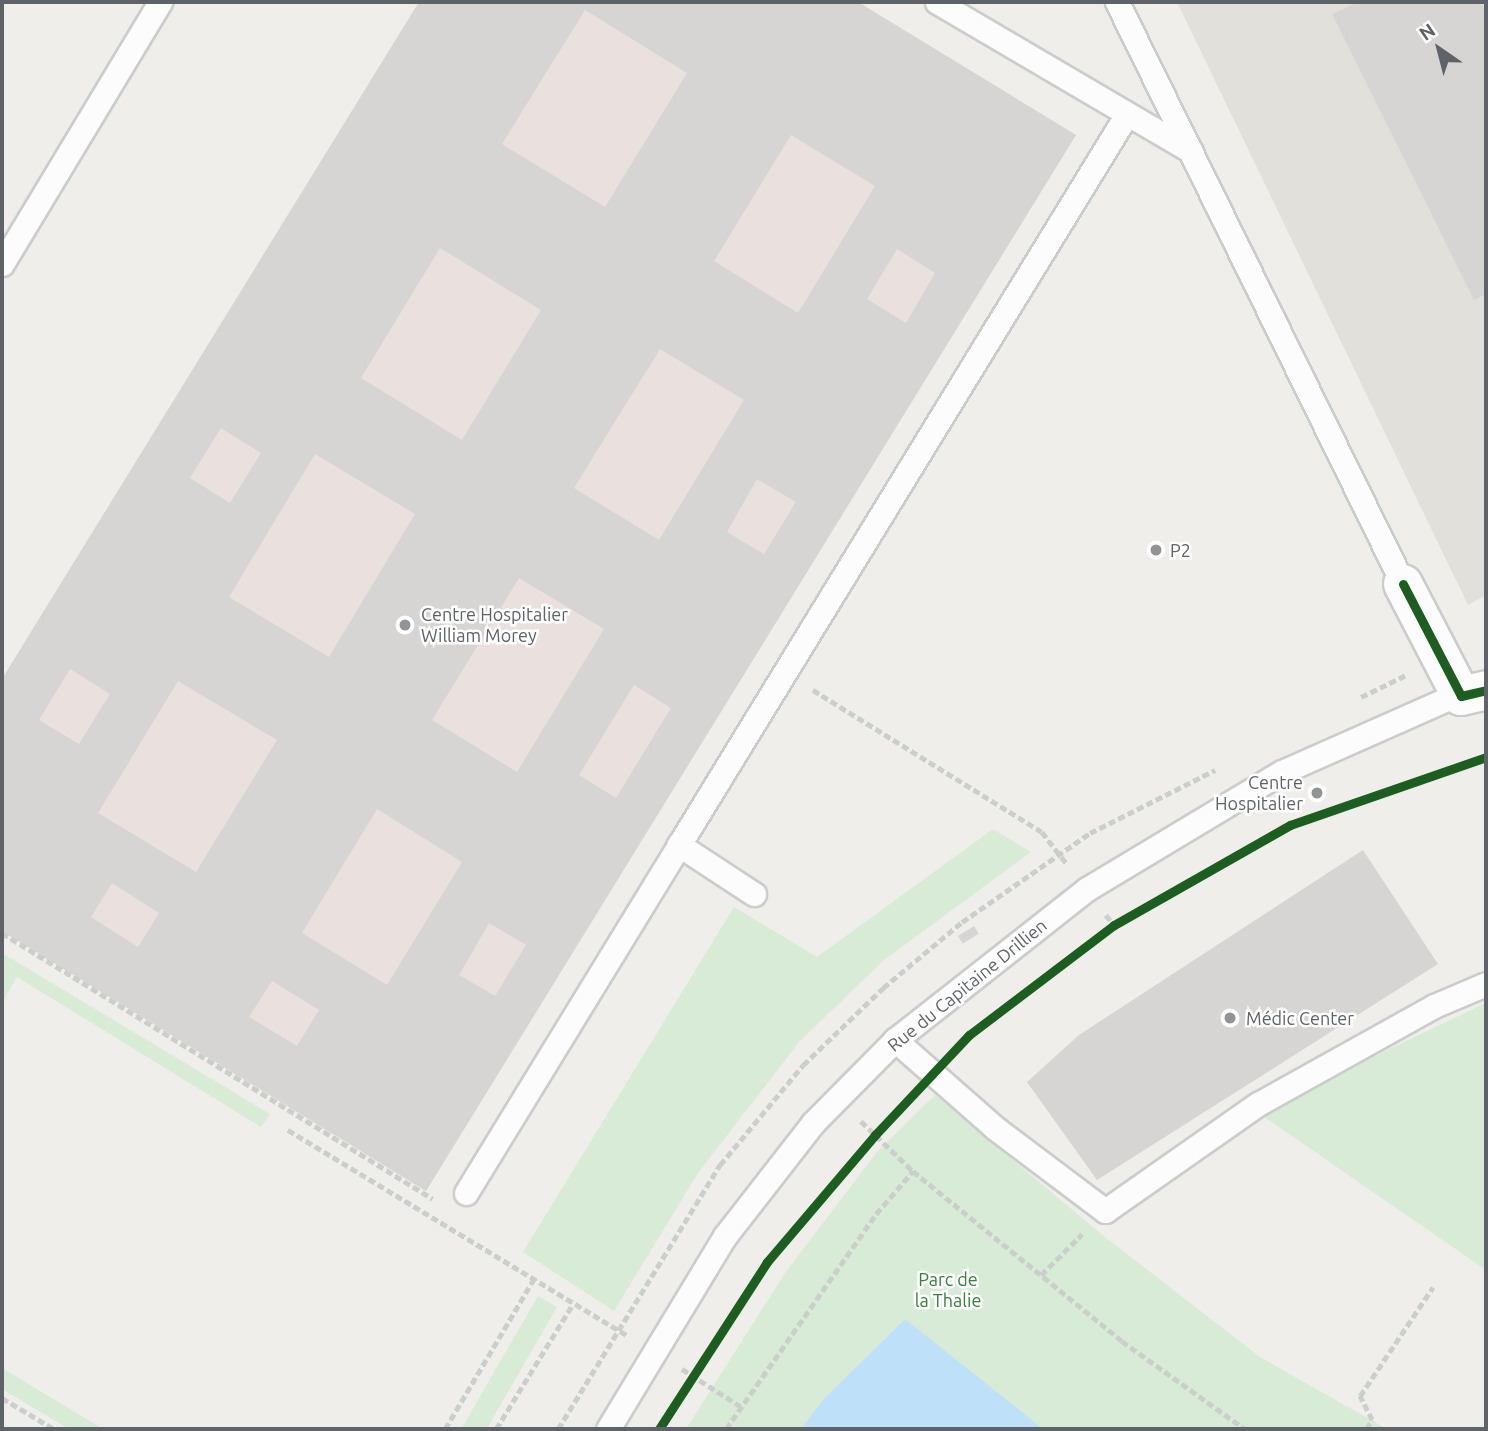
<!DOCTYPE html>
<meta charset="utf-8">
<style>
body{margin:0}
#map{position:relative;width:1488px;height:1431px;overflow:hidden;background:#efeeea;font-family:Ubuntu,sans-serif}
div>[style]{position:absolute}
.education>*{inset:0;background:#e2e0da}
.medical>*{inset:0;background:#eae0de}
.green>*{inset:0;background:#d8ebd6;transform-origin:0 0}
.water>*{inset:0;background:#bfe0f9}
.building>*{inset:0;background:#d6d5d3;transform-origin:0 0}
.path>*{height:4.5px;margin-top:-2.25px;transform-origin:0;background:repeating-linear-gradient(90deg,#cacfcc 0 7px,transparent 0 10.5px)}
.roads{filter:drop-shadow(2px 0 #cbcccc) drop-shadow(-2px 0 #cbcccc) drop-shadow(0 2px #cbcccc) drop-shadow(0 -2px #cbcccc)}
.lane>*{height:23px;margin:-11.5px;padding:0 11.5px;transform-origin:11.5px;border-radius:11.5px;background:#fdfcfc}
.street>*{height:38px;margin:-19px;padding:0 19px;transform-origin:19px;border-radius:19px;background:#fdfcfc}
.cycleway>*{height:9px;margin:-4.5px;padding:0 4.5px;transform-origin:4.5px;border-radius:4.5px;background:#1b5e20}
.dots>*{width:19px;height:19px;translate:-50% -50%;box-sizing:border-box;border:4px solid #fff;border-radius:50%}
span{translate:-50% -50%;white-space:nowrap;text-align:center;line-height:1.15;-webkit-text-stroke:5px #fff;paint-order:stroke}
.poi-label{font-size:18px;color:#5f6368}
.left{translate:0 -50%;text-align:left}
.right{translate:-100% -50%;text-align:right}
.street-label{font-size:18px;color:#5f6368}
.park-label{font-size:18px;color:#348238}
.frame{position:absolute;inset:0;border:4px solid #5f6368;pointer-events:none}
.north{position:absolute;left:1404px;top:14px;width:70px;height:70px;-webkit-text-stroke:5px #fff;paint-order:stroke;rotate:325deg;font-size:19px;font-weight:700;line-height:28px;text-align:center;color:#5f6368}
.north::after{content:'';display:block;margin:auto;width:24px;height:32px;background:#5f6368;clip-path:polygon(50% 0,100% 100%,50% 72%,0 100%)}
</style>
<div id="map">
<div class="education">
<i style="clip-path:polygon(1177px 2px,1486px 2px,1486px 595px,1468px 605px)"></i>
</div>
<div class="medical">
<i style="clip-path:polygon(419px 2px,858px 2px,1076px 135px,426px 1191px,2px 931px,2px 679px)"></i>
</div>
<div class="green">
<i style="clip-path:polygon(993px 829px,1031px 852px,884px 960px,800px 1041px,698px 1173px,614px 1311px,523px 1252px,734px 907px,817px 957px)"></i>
<i style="clip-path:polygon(2px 953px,270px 1114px,261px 1127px,17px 977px,2px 1003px)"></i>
<i style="clip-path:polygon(1486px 1003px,1486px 1270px,1257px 1112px)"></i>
<i style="clip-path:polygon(935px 1095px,1105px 1237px,1260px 1357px,1387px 1429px,686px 1429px,785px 1273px,877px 1152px)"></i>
<i style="left:538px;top:1296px;width:22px;height:156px;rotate:30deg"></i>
<i style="clip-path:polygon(2px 1368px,103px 1429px,69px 1429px,2px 1389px)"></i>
</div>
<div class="water">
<i style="clip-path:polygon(905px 1319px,1043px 1429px,801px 1429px,822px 1401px)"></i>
</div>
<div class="building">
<i style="clip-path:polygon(evenodd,419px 2px,858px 2px,1076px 135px,426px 1191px,2px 931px,2px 679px,419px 2px,585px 10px,687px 73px,605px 207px,502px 144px,585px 10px,419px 2px,791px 135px,875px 186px,798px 313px,714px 261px,791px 135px,419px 2px,440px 248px,541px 310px,462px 440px,361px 378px,440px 248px,419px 2px,897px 249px,935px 273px,906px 323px,867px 299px,897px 249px,419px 2px,660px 349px,744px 400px,659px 540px,574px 488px,660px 349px,419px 2px,221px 428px,261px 453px,230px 503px,190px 478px,221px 428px,419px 2px,315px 454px,415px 514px,329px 657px,229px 597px,315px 454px,419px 2px,757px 479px,796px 502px,764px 554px,727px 532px,757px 479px,419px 2px,519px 578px,604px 629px,517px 772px,432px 720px,519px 578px,419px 2px,70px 669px,110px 694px,79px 744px,39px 720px,70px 669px,419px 2px,178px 681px,277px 740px,196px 872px,98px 813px,178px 681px,419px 2px,634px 685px,671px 708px,616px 798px,579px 775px,634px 685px,419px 2px,377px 809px,462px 862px,387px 985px,302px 933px,377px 809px,419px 2px,112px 883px,159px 913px,138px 947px,91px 917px,112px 883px,419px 2px,489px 923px,526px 945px,495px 996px,459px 975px,489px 923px,419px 2px,272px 981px,319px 1010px,297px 1046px,249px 1017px,272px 981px)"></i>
<i style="clip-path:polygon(1358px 2px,1481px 2px,1486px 12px,1486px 294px,1474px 300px,1332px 14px)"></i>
<i style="clip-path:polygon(1363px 850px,1438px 964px,1097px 1180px,1027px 1082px,1079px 1035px)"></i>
<i style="left:974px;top:926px;width:9px;height:19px;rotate:58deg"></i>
</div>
<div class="path">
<i style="left:813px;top:690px;width:269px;rotate:31.8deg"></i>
<i style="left:1042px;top:832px;width:41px;rotate:52deg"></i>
<i style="left:1361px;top:697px;width:50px;rotate:-26.1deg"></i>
<i style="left:1106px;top:915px;width:13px;rotate:51deg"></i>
<i style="left:2px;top:933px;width:506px;rotate:31.68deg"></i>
<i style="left:861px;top:1121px;width:72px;rotate:43.9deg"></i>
<i style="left:288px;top:1130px;width:396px;rotate:31.2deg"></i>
<i style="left:1041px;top:1275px;width:58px;rotate:-45deg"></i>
<i style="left:682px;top:1369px;width:69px;rotate:32.5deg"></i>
<i style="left:2px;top:1398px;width:61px;rotate:30.8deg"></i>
<i style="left:445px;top:1429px;width:173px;rotate:-59.4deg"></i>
<i style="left:496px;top:1429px;width:147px;rotate:-58.4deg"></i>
<i style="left:558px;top:1429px;width:310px;rotate:-58.5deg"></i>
<i style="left:720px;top:1165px;width:130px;rotate:-50.3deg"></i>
<i style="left:803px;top:1065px;width:111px;rotate:-43.9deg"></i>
<i style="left:883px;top:988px;width:103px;rotate:-39.9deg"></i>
<i style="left:962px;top:922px;width:156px;rotate:-34.8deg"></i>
<i style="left:1090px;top:833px;width:140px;rotate:-26.7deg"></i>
<i style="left:726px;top:1429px;width:262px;rotate:-55.1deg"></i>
<i style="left:876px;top:1214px;width:57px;rotate:-49.3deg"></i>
<i style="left:913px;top:1171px;width:269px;rotate:39.1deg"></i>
<i style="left:1122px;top:1341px;width:151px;rotate:35.6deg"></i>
<i style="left:1366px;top:1429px;width:11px;rotate:-56deg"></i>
<i style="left:1372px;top:1420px;width:27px;rotate:-117deg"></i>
<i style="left:1360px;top:1396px;width:131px;rotate:-56.2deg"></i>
</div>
<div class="roads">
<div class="lane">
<i style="left:937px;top:2px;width:294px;rotate:30.4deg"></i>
<i style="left:1117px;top:2px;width:648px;rotate:63.83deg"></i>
<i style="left:2px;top:264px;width:306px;rotate:-58.9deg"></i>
<i style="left:754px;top:894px;width:90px;rotate:-146.8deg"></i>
<i style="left:679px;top:845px;width:857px;rotate:-58.5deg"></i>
<i style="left:895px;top:1040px;width:133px;rotate:41.3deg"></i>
<i style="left:995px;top:1128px;width:138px;rotate:37deg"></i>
<i style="left:1105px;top:1211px;width:187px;rotate:-35deg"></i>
<i style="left:1258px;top:1104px;width:201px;rotate:-29.1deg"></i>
<i style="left:1434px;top:1006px;width:56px;rotate:-22.9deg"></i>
<i style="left:466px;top:1193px;width:408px;rotate:-58.5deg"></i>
<i style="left:608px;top:1429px;width:226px;rotate:-58.8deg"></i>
<i style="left:725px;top:1236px;width:143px;rotate:-52.1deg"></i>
<i style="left:813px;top:1123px;width:117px;rotate:-45.3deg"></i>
<i style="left:895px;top:1040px;width:244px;rotate:-38.2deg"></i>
<i style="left:1087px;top:889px;width:227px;rotate:-31deg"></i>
<i style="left:1282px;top:772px;width:205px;rotate:-23.9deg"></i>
</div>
<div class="street">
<i style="left:1403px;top:584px;width:126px;rotate:62.6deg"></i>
<i style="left:1461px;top:696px;width:26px;rotate:-13deg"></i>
</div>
</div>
<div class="cycleway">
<i style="left:1403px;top:584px;width:126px;rotate:62.6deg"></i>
<i style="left:1461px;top:696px;width:26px;rotate:-13deg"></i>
<i style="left:659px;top:1429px;width:199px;rotate:-57.1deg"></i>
<i style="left:767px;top:1262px;width:167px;rotate:-49.6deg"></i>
<i style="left:875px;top:1135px;width:137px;rotate:-46.8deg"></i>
<i style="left:969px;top:1035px;width:182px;rotate:-37.2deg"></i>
<i style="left:1114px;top:925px;width:202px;rotate:-29.6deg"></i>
<i style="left:1290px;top:825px;width:207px;rotate:-19.1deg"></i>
</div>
<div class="dots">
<i style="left:1156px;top:550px;background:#919496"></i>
<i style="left:405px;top:625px;background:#919496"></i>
<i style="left:1317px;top:793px;background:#919496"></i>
<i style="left:1230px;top:1018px;background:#919496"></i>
</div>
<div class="poi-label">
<span class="left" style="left:1170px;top:550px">P2</span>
<span class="left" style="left:421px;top:625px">Centre Hospitalier<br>William Morey</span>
<span class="right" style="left:1303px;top:793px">Centre<br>Hospitalier</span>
<span class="left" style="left:1246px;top:1018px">Médic Center</span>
</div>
<div class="street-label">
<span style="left:967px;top:985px;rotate:-39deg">Rue du Capitaine Drillien</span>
</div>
<div class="park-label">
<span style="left:948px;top:1290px">Parc de<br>la Thalie</span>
</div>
<div class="frame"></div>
<div class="north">N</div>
</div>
